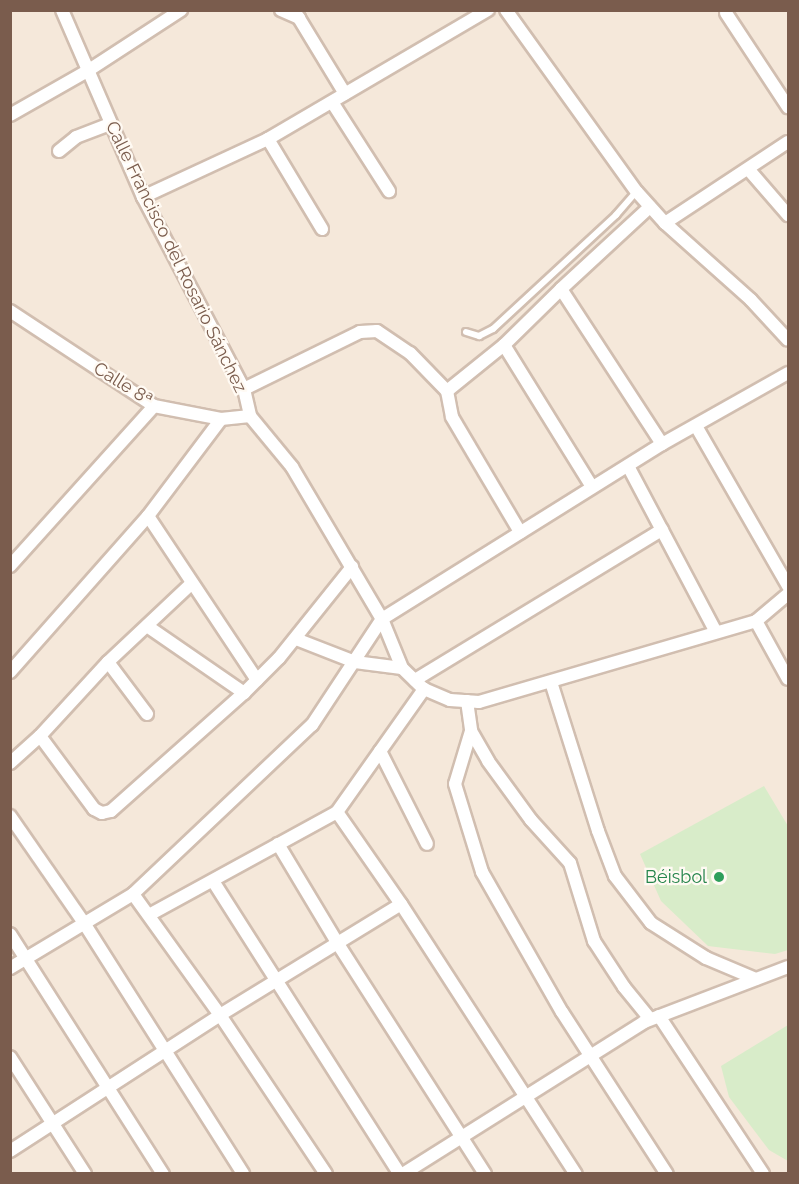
<!DOCTYPE html>
<meta charset="utf-8">
<style>
body{margin:0}
#map{position:relative;width:799px;height:1184px;overflow:hidden;background:#fdf6ec;font-family:Raleway,sans-serif}
div>[style]{position:absolute}
.residential>*{inset:0;background:#f5e8da;transform-origin:0 0}
.green>*{inset:0;background:#d8ecc9}
.roads{filter:drop-shadow(2px 0 #d1beb0) drop-shadow(-2px 0 #d1beb0) drop-shadow(0 2px #d1beb0) drop-shadow(0 -2px #d1beb0)}
.lane>*{height:6px;margin:-3px;padding:0 3px;transform-origin:3px;border-radius:3px;background:#fff}
.street>*{height:12px;margin:-6px;padding:0 6px;transform-origin:6px;border-radius:6px;background:#fff}
.dots>*{width:16px;height:16px;translate:-50% -50%;box-sizing:border-box;border:3px solid #fffaf3;border-radius:50%}
span{translate:-50% -50%;white-space:nowrap;text-align:center;line-height:1.15;-webkit-text-stroke:4.5px #fffaf3;paint-order:stroke}
.street-label{font-size:18px;color:#7a5c4d}
.leisure-label{font-size:18px;color:#27864d}
.right{translate:-100% -50%;text-align:right}
.frame{position:absolute;inset:0;border:12px solid #7a5c4d;pointer-events:none}
</style>
<div id="map">
<div class="residential">
<i style="left:11px;top:11px;width:777px;height:1162px"></i>
</div>
<div class="green">
<i style="clip-path:polygon(764px 786px,788px 826px,788px 950px,775px 954px,708px 946px,661px 901px,640px 854px)"></i>
<i style="clip-path:polygon(788px 1025px,788px 1161px,769px 1150px,729px 1097px,721px 1066px)"></i>
</div>
<div class="roads">
<div class="lane">
<i style="left:466px;top:332px;width:14px;rotate:17deg"></i>
<i style="left:479px;top:336px;width:16px;rotate:-27deg"></i>
<i style="left:493px;top:329px;width:168px;rotate:-42.8deg"></i>
<i style="left:616px;top:215px;width:30px;rotate:-49deg"></i>
</div>
<div class="street">
<i style="left:62px;top:10px;width:204px;rotate:66.6deg"></i>
<i style="left:143px;top:197px;width:217px;rotate:62.3deg"></i>
<i style="left:244px;top:389px;width:28px;rotate:77deg"></i>
<i style="left:250px;top:416px;width:66px;rotate:50.5deg"></i>
<i style="left:292px;top:467px;width:177px;rotate:59.4deg"></i>
<i style="left:382px;top:619px;width:53px;rotate:67.8deg"></i>
<i style="left:402px;top:668px;width:30px;rotate:44deg"></i>
<i style="left:424px;top:689px;width:28px;rotate:23deg"></i>
<i style="left:450px;top:700px;width:29px;rotate:4deg"></i>
<i style="left:479px;top:702px;width:289px;rotate:-16.3deg"></i>
<i style="left:281px;top:10px;width:20px;rotate:24deg"></i>
<i style="left:294px;top:10px;width:98px;rotate:58.7deg"></i>
<i style="left:506px;top:10px;width:224px;rotate:54.3deg"></i>
<i style="left:637px;top:192px;width:42px;rotate:47.9deg"></i>
<i style="left:665px;top:223px;width:115px;rotate:41.8deg"></i>
<i style="left:751px;top:300px;width:54px;rotate:47.2deg"></i>
<i style="left:726px;top:13px;width:113px;rotate:56.6deg"></i>
<i style="left:332px;top:102px;width:106px;rotate:57.4deg"></i>
<i style="left:10px;top:115px;width:91px;rotate:-29.7deg"></i>
<i style="left:89px;top:70px;width:110px;rotate:-33.1deg"></i>
<i style="left:268px;top:139px;width:105px;rotate:59deg"></i>
<i style="left:59px;top:151px;width:22px;rotate:-39deg"></i>
<i style="left:76px;top:137px;width:36px;rotate:-21deg"></i>
<i style="left:749px;top:170px;width:60px;rotate:49.1deg"></i>
<i style="left:143px;top:197px;width:138px;rotate:-24.9deg"></i>
<i style="left:268px;top:139px;width:255px;rotate:-30.4deg"></i>
<i style="left:665px;top:223px;width:147px;rotate:-33.4deg"></i>
<i style="left:561px;top:289px;width:185px;rotate:56.9deg"></i>
<i style="left:10px;top:311px;width:173px;rotate:33.4deg"></i>
<i style="left:154px;top:406px;width:68px;rotate:11deg"></i>
<i style="left:221px;top:419px;width:29px;rotate:-6deg"></i>
<i style="left:504px;top:345px;width:167px;rotate:58.2deg"></i>
<i style="left:244px;top:389px;width:129px;rotate:-26.2deg"></i>
<i style="left:360px;top:332px;width:17px;rotate:-3deg"></i>
<i style="left:377px;top:331px;width:40px;rotate:34deg"></i>
<i style="left:410px;top:353px;width:53px;rotate:45.8deg"></i>
<i style="left:447px;top:391px;width:73px;rotate:-38.9deg"></i>
<i style="left:504px;top:345px;width:80px;rotate:-44.5deg"></i>
<i style="left:561px;top:289px;width:121px;rotate:-42.7deg"></i>
<i style="left:447px;top:391px;width:26px;rotate:79deg"></i>
<i style="left:452px;top:417px;width:134px;rotate:59.4deg"></i>
<i style="left:696px;top:426px;width:185px;rotate:60.1deg"></i>
<i style="left:628px;top:466px;width:188px;rotate:62.1deg"></i>
<i style="left:148px;top:516px;width:197px;rotate:56.4deg"></i>
<i style="left:10px;top:566px;width:215px;rotate:-48deg"></i>
<i style="left:788px;top:594px;width:42px;rotate:139.8deg"></i>
<i style="left:756px;top:621px;width:66px;rotate:61.1deg"></i>
<i style="left:147px;top:626px;width:118px;rotate:34.6deg"></i>
<i style="left:296px;top:639px;width:63px;rotate:21.3deg"></i>
<i style="left:355px;top:662px;width:47px;rotate:7.3deg"></i>
<i style="left:108px;top:662px;width:65px;rotate:53.1deg"></i>
<i style="left:10px;top:672px;width:208px;rotate:-48.5deg"></i>
<i style="left:148px;top:516px;width:121px;rotate:-53deg"></i>
<i style="left:415px;top:680px;width:289px;rotate:-31.3deg"></i>
<i style="left:551px;top:682px;width:156px;rotate:72.5deg"></i>
<i style="left:598px;top:831px;width:48px;rotate:69.3deg"></i>
<i style="left:615px;top:876px;width:59px;rotate:52.5deg"></i>
<i style="left:651px;top:923px;width:65px;rotate:32.5deg"></i>
<i style="left:706px;top:958px;width:54px;rotate:22.8deg"></i>
<i style="left:467px;top:701px;width:30px;rotate:82deg"></i>
<i style="left:471px;top:731px;width:34px;rotate:60deg"></i>
<i style="left:488px;top:761px;width:73px;rotate:53.9deg"></i>
<i style="left:531px;top:820px;width:58px;rotate:47.8deg"></i>
<i style="left:570px;top:863px;width:82px;rotate:72.9deg"></i>
<i style="left:594px;top:941px;width:55px;rotate:56.9deg"></i>
<i style="left:624px;top:987px;width:41px;rotate:50.9deg"></i>
<i style="left:471px;top:731px;width:55px;rotate:106.8deg"></i>
<i style="left:455px;top:784px;width:92px;rotate:72.9deg"></i>
<i style="left:482px;top:872px;width:161px;rotate:60.3deg"></i>
<i style="left:562px;top:1012px;width:193px;rotate:57.1deg"></i>
<i style="left:40px;top:736px;width:91px;rotate:53.5deg"></i>
<i style="left:94px;top:809px;width:9px;rotate:27deg"></i>
<i style="left:102px;top:813px;width:9px;rotate:-13deg"></i>
<i style="left:111px;top:811px;width:178px;rotate:-41.6deg"></i>
<i style="left:244px;top:693px;width:49px;rotate:-45deg"></i>
<i style="left:279px;top:658px;width:117px;rotate:-51.3deg"></i>
<i style="left:380px;top:751px;width:104px;rotate:63.2deg"></i>
<i style="left:10px;top:763px;width:40px;rotate:-42deg"></i>
<i style="left:40px;top:736px;width:100px;rotate:-47.4deg"></i>
<i style="left:108px;top:662px;width:114px;rotate:-43.2deg"></i>
<i style="left:337px;top:812px;width:112px;rotate:55.2deg"></i>
<i style="left:401px;top:904px;width:322px;rotate:57.1deg"></i>
<i style="left:10px;top:816px;width:130px;rotate:55.3deg"></i>
<i style="left:84px;top:923px;width:297px;rotate:57.6deg"></i>
<i style="left:278px;top:844px;width:117px;rotate:59deg"></i>
<i style="left:338px;top:944px;width:273px;rotate:57.4deg"></i>
<i style="left:213px;top:881px;width:348px;rotate:57.5deg"></i>
<i style="left:133px;top:894px;width:246px;rotate:-43.4deg"></i>
<i style="left:312px;top:725px;width:127px;rotate:-56.6deg"></i>
<i style="left:382px;top:619px;width:330px;rotate:-32deg"></i>
<i style="left:662px;top:444px;width:145px;rotate:-29.4deg"></i>
<i style="left:149px;top:915px;width:214px;rotate:-28.7deg"></i>
<i style="left:337px;top:812px;width:151px;rotate:-54.7deg"></i>
<i style="left:10px;top:934px;width:285px;rotate:57.5deg"></i>
<i style="left:10px;top:968px;width:144px;rotate:-31deg"></i>
<i style="left:133px;top:894px;width:149px;rotate:54.3deg"></i>
<i style="left:220px;top:1015px;width:191px;rotate:56.3deg"></i>
<i style="left:659px;top:1016px;width:189px;rotate:56.6deg"></i>
<i style="left:10px;top:1057px;width:139px;rotate:57.3deg"></i>
<i style="left:10px;top:1151px;width:250px;rotate:-32.9deg"></i>
<i style="left:220px;top:1015px;width:212px;rotate:-31.5deg"></i>
<i style="left:403px;top:1174px;width:285px;rotate:-32.2deg"></i>
<i style="left:644px;top:1022px;width:154px;rotate:-20.9deg"></i>
</div>
</div>
<div class="dots">
<i style="left:719px;top:877px;background:#2e9e5b"></i>
</div>
<div class="street-label">
<span style="left:176px;top:257px;rotate:64deg">Calle Francisco del Rosario Sánchez</span>
<span style="left:123px;top:384px;rotate:32deg">Calle 8ª</span>
</div>
<div class="leisure-label">
<span class="right" style="left:707px;top:877px">Béisbol</span>
</div>
<div class="frame"></div>
</div>
